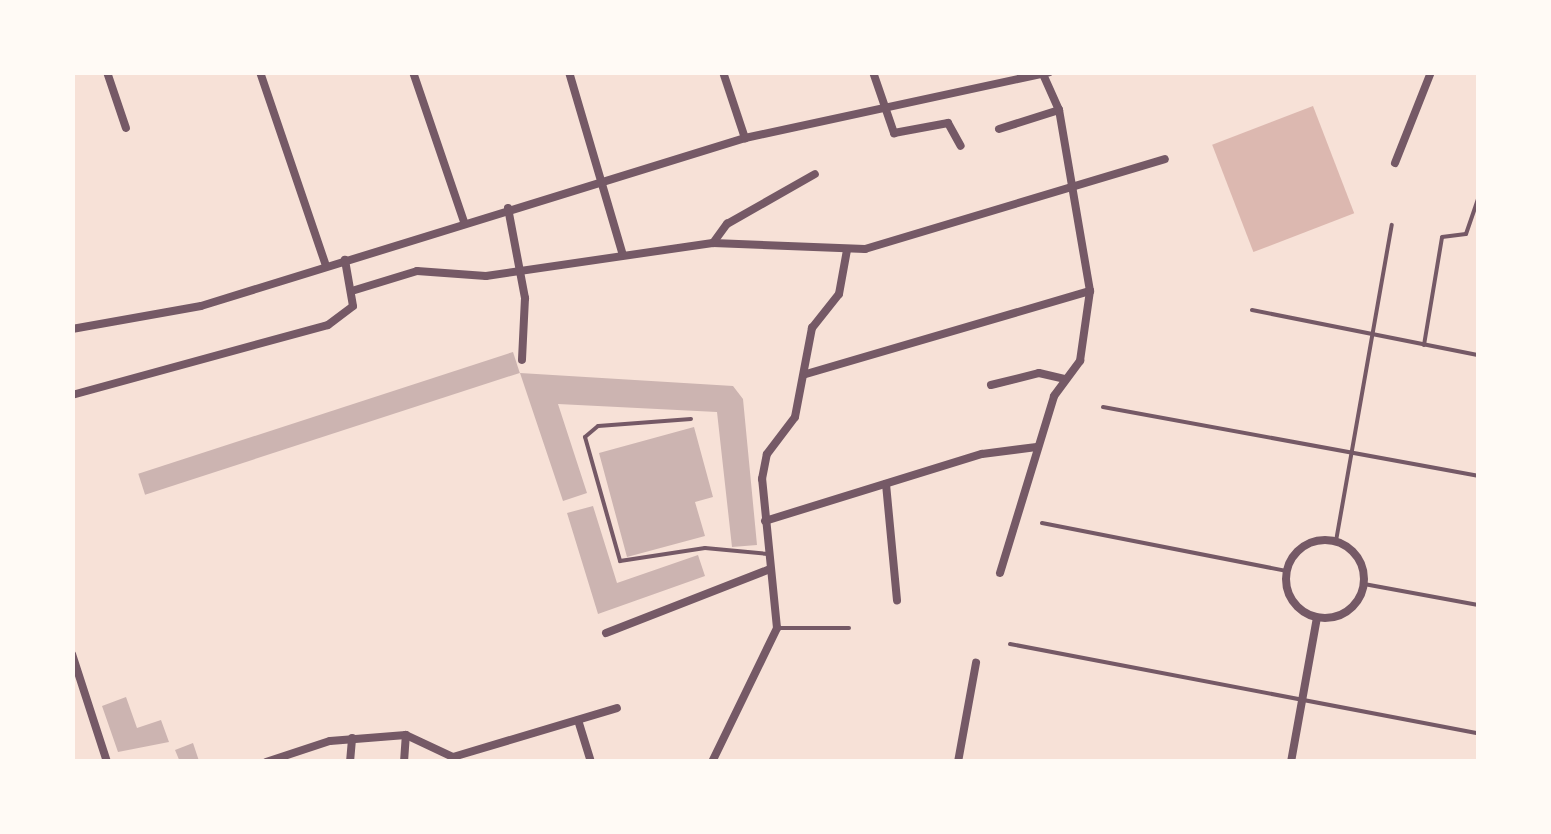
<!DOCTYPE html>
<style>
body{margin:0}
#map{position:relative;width:1551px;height:834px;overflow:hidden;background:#f7e1d7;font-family:Arial,sans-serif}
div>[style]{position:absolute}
.water>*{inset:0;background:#dcb8b0;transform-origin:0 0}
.building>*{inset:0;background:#ccb4b1;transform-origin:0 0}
.service>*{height:4px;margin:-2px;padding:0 2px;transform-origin:2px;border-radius:2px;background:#755966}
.minor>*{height:8px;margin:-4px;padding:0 4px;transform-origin:4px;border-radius:4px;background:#755966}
.minor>.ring{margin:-4px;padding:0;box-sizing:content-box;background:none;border:8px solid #755966;border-radius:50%}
span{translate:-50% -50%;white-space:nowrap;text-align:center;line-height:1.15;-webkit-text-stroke:10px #fffaf5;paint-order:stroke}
.frame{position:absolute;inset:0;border:75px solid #fffaf5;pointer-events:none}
</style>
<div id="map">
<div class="water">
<i style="left:1313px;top:106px;width:115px;height:108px;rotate:69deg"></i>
</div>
<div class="building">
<i style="left:513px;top:352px;width:22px;height:394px;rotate:72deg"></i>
<i style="clip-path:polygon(520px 373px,733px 386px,743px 399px,757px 545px,732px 547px,717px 412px,558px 404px,587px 493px,563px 501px)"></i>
<i style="clip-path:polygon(694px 427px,713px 497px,695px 502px,705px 536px,627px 557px,599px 453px)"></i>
<i style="clip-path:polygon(593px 506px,617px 583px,698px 555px,705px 576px,598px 614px,567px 513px)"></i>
<i style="clip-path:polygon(126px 697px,137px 728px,161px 720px,169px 742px,118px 752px,102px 706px)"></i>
<i style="clip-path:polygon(193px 743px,199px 761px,180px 762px,175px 750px)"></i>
</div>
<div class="service">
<i style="left:1252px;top:310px;width:230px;rotate:11.3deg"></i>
<i style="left:1424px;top:345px;width:109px;rotate:-80.5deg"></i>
<i style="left:1442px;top:237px;width:24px;rotate:-7deg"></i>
<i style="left:1466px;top:234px;width:37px;rotate:-71deg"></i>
<i style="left:1103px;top:407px;width:381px;rotate:10.4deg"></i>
<i style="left:691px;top:419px;width:93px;rotate:175.7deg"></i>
<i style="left:598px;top:426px;width:17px;rotate:140deg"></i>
<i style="left:585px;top:437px;width:129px;rotate:74.2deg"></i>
<i style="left:620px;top:561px;width:86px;rotate:-8.7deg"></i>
<i style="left:705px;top:548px;width:63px;rotate:5.4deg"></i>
<i style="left:1042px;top:523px;width:250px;rotate:11.1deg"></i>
<i style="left:1336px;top:541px;width:321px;rotate:-80deg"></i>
<i style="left:1364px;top:584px;width:116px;rotate:10.4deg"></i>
<i style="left:777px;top:628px;width:72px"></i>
<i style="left:1010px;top:644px;width:476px;rotate:10.8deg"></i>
</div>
<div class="minor">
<i style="left:107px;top:72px;width:59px;rotate:71.3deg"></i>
<i style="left:260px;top:72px;width:205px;rotate:71.2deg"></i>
<i style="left:413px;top:72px;width:158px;rotate:71.2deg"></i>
<i style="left:569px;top:72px;width:191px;rotate:73.6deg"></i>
<i style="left:723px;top:72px;width:70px;rotate:71.6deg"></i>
<i style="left:873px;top:72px;width:65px;rotate:71deg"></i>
<i style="left:894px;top:133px;width:55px;rotate:-10.5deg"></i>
<i style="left:948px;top:123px;width:26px;rotate:61deg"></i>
<i style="left:999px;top:129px;width:63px;rotate:-17.6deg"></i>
<i style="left:1395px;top:163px;width:98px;rotate:-68.4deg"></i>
<i style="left:508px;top:208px;width:92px;rotate:79.3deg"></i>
<i style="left:525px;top:298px;width:62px;rotate:92.8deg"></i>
<i style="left:713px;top:243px;width:24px;rotate:-54deg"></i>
<i style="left:727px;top:224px;width:101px;rotate:-29.6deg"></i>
<i style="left:355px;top:290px;width:65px;rotate:-17deg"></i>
<i style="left:417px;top:271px;width:69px;rotate:4.1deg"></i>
<i style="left:486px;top:276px;width:229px;rotate:-8.3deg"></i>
<i style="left:713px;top:243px;width:152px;rotate:2.3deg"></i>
<i style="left:865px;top:249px;width:313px;rotate:-16.7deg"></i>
<i style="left:72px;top:329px;width:131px;rotate:-10.1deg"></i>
<i style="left:201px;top:306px;width:569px;rotate:-17.16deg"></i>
<i style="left:745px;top:138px;width:311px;rotate:-12.2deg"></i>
<i style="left:806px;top:374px;width:296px;rotate:-16.3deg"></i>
<i style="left:991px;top:385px;width:49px;rotate:-14deg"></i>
<i style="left:1039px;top:373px;width:26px;rotate:13deg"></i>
<i style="left:72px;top:395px;width:265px;rotate:-15.3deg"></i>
<i style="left:328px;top:325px;width:31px;rotate:-37deg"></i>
<i style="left:353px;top:306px;width:47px;rotate:-99.9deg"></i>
<i style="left:886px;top:484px;width:117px;rotate:84.6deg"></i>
<i style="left:765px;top:521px;width:227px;rotate:-17.2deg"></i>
<i style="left:982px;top:454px;width:55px;rotate:-7.3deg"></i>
<i class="ring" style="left:1286px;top:540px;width:70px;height:70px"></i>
<i style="left:1000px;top:573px;width:185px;rotate:-73deg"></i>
<i style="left:1054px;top:396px;width:44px;rotate:-53.4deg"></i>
<i style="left:1080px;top:361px;width:71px;rotate:-81.9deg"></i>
<i style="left:1090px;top:291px;width:184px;rotate:-99.7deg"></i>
<i style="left:1059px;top:110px;width:42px;rotate:-114.1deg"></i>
<i style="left:606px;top:633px;width:176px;rotate:-21.3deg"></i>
<i style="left:72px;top:654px;width:114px;rotate:72deg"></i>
<i style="left:578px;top:720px;width:44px;rotate:72.8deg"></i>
<i style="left:266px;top:762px;width:67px;rotate:-18.2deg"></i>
<i style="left:330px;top:741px;width:76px;rotate:-4.5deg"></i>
<i style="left:406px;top:735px;width:52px;rotate:25.1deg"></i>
<i style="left:453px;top:757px;width:171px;rotate:-16.6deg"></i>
<i style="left:350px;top:762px;width:24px;rotate:-85deg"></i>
<i style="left:404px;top:762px;width:27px;rotate:-86deg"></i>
<i style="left:712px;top:762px;width:149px;rotate:-64.1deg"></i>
<i style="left:777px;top:628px;width:150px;rotate:-95.7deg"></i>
<i style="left:762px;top:479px;width:25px;rotate:-79deg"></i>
<i style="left:767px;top:454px;width:46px;rotate:-52.9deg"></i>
<i style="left:795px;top:417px;width:91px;rotate:-79.2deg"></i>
<i style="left:812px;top:328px;width:43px;rotate:-51.5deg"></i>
<i style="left:839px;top:294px;width:45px;rotate:-79.7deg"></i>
<i style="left:958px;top:762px;width:101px;rotate:-79.7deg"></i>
<i style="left:1291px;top:762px;width:147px;rotate:-79.8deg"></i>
</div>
<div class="frame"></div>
</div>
